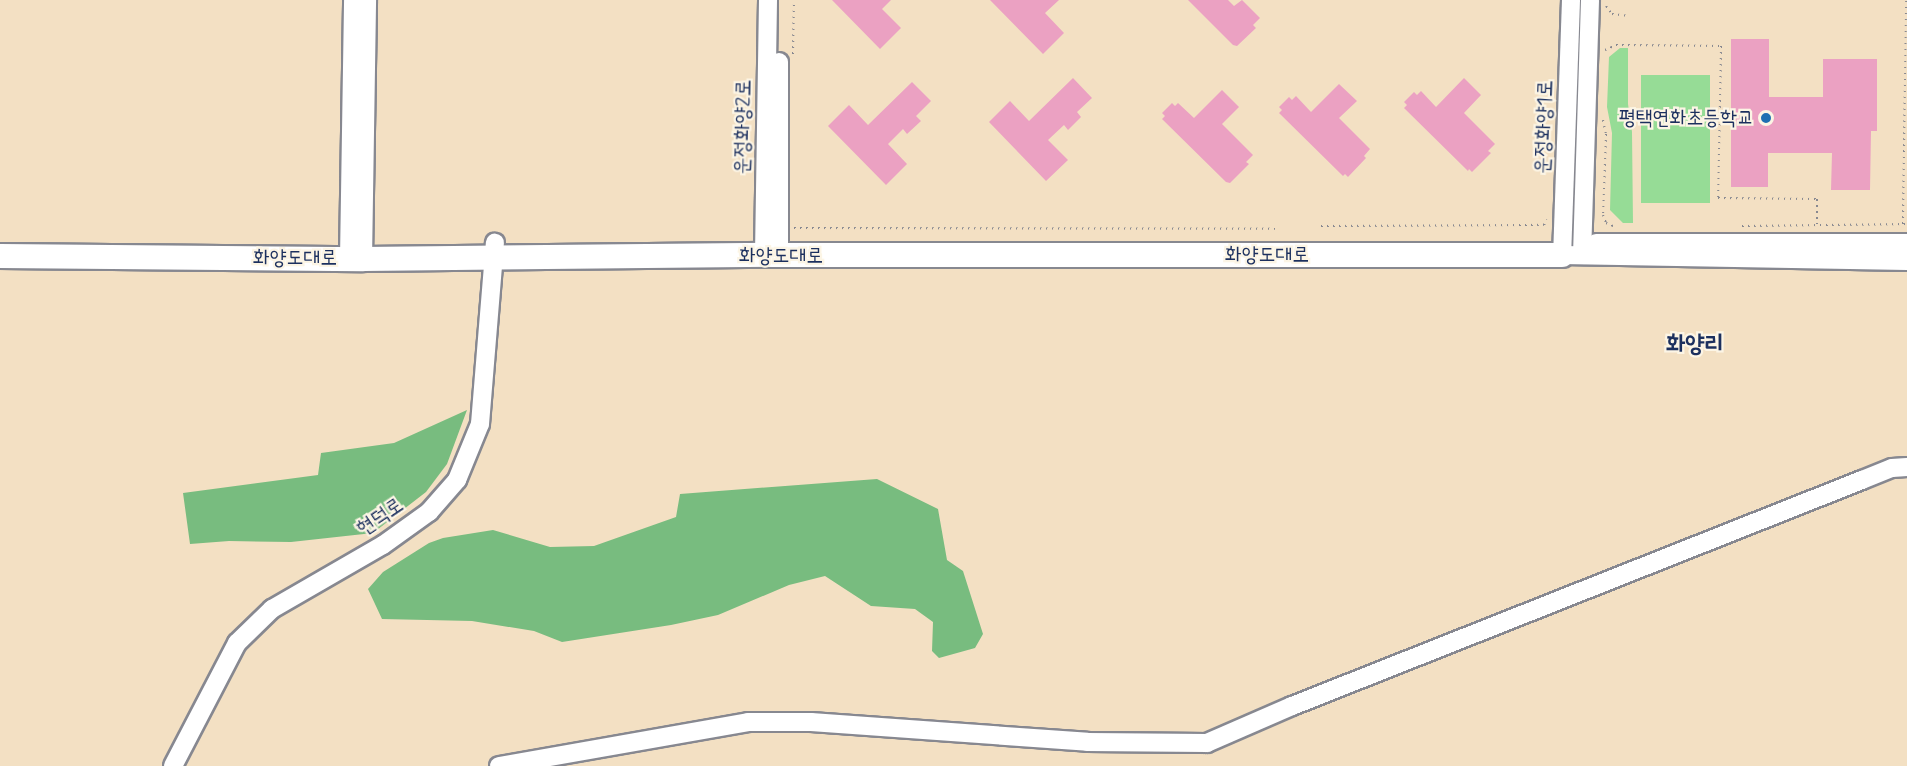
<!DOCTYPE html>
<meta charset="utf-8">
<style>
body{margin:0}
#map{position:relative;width:1907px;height:766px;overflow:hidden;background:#f3e0c3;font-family:Mynerve,"Poor Story",sans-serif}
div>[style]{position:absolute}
.green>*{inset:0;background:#96dc96;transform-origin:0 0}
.forest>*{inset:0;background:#78bc7f}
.building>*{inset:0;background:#eba1c2}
.path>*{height:2px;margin-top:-1px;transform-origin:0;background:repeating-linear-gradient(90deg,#878890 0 1.5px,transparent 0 6px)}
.roads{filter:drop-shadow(2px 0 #878890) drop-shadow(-2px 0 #878890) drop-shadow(0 2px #878890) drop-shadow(0 -2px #878890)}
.minor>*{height:18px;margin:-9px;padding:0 9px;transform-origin:9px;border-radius:9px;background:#fff}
.major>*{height:24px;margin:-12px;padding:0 12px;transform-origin:12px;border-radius:12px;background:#fff}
.dots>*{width:16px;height:16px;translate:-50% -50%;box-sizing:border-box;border:3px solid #fcf5e5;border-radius:50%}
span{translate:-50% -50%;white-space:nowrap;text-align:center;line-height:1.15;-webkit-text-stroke:4.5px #fcf5e5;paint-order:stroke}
.poi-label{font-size:21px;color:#1b2f5e}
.right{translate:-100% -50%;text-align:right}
.street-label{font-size:21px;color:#1b2f5e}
.quarter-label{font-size:24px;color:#1b2f5e;font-weight:700}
</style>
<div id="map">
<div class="green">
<i style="clip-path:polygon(1620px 48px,1628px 48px,1628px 104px,1632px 132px,1633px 223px,1623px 223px,1610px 210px,1612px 133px,1607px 107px,1609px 57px)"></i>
<i style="left:1641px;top:75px;width:69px;height:128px"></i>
</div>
<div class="forest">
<i style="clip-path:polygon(467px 410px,447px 464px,426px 492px,373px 533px,291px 542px,229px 541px,190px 544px,183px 493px,318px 475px,321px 453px,394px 443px)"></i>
<i style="clip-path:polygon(877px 479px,938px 509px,947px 560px,963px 571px,983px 634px,975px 648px,939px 658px,932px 651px,933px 622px,915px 609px,871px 606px,825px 576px,789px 585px,718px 615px,671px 625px,562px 642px,534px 631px,472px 621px,382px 619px,368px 589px,383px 572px,429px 543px,443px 538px,493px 530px,550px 547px,594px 546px,676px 517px,680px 494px)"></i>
</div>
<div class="building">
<i style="clip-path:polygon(832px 0,891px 0,882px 9px,901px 28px,880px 49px)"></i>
<i style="clip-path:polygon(990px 0,1059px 0,1045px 13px,1064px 33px,1043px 54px)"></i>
<i style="clip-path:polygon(1188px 0,1228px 0,1234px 6px,1242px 0,1260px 18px,1253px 25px,1256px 28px,1237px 46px,1233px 45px)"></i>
<i style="clip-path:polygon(1731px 39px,1769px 39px,1769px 97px,1823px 97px,1823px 59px,1877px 59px,1877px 131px,1871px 131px,1870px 190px,1831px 190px,1832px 153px,1768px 153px,1768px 187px,1731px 187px)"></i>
<i style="clip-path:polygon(1073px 78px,1092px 98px,1077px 112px,1081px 117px,1068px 130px,1064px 125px,1048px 140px,1068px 160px,1046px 181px,989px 122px,1010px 101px,1029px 121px)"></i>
<i style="clip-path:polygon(1464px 78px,1481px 95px,1464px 113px,1495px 144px,1488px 151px,1491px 153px,1472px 172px,1469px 169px,1468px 171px,1404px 108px,1407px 105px,1404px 102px,1414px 92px,1417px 95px,1421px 91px,1436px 107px)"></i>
<i style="clip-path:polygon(912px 82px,931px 101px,916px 116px,921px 121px,907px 134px,903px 129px,888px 144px,907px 164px,886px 185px,828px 126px,849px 105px,868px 125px)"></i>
<i style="clip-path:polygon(1339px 84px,1357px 101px,1339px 118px,1370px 149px,1364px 156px,1366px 158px,1348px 177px,1345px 174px,1343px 176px,1279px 113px,1282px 110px,1279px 107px,1289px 97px,1292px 100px,1296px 96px,1311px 112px)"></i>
<i style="clip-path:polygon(1222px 90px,1239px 107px,1222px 124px,1253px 155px,1246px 162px,1249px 164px,1230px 183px,1226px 182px,1162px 119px,1165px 116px,1162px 113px,1172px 103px,1175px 106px,1178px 103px,1194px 118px)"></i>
</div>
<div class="path">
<i style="left:1606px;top:6px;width:10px;rotate:53deg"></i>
<i style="left:1612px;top:14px;width:17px;rotate:7deg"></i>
<i style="left:1605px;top:50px;width:12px;rotate:-24deg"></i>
<i style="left:1616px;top:45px;width:105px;rotate:0.5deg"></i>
<i style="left:1721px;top:46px;width:152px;rotate:91.1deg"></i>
<i style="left:1718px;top:198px;width:99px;rotate:0.6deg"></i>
<i style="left:1817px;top:199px;width:26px;rotate:90deg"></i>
<i style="left:793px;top:54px;width:54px;rotate:-88.9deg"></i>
<i style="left:1603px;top:120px;width:14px;rotate:78deg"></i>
<i style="left:1606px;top:134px;width:81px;rotate:92.1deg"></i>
<i style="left:1603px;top:215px;width:9px;rotate:69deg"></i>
<i style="left:1606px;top:223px;width:8px;rotate:23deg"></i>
<i style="left:1903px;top:224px;width:224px;rotate:-89.2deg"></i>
<i style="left:1321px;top:226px;width:223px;rotate:-0.3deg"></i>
<i style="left:1544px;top:225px;width:6px;rotate:-59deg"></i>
<i style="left:1742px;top:226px;width:165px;rotate:-0.7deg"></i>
<i style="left:794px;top:228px;width:483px;rotate:0.1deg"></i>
</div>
<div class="roads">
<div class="minor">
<i style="left:1571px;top:0;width:255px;rotate:92deg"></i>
<i style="left:1562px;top:255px;width:345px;rotate:1deg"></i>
<i style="left:1596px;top:243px;width:311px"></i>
<i style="left:764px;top:255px;width:255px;rotate:-89.1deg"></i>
<i style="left:779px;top:255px;width:193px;rotate:-90deg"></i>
<i style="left:1582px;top:255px;width:255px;rotate:-88.2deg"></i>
<i style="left:349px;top:259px;width:259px;rotate:-89.1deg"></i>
<i style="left:363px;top:259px;width:259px;rotate:-89.1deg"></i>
<i style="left:173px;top:766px;width:139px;rotate:-62.5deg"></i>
<i style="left:237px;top:643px;width:49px;rotate:-44.2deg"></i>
<i style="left:272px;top:609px;width:128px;rotate:-30deg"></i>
<i style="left:383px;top:545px;width:57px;rotate:-35.7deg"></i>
<i style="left:429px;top:512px;width:43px;rotate:-48.8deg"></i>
<i style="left:457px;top:480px;width:61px;rotate:-67.7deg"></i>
<i style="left:480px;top:424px;width:182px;rotate:-85.3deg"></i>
<i style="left:499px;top:766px;width:253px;rotate:-10deg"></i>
<i style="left:748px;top:722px;width:63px"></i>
<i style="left:811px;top:722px;width:277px;rotate:4.1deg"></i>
<i style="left:1087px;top:742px;width:120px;rotate:0.5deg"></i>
<i style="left:1207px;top:743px;width:93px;rotate:-23.5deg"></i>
<i style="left:1292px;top:706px;width:613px;rotate:-21.63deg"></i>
<i style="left:1862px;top:480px;width:32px;rotate:-22deg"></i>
<i style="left:1892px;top:468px;width:15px;rotate:-4deg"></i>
</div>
<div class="major">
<i style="left:0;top:256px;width:363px;rotate:0.5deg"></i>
<i style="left:363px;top:259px;width:409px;rotate:-0.6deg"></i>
<i style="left:772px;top:255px;width:790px"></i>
</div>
</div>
<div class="dots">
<i style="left:1766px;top:118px;background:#1f6fb2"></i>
</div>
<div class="poi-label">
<span class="right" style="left:1754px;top:118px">평택연화초등학교</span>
</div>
<div class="street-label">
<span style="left:743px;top:127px;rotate:-89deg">운정화양2로</span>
<span style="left:1544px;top:127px;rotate:-88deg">운정화양1로</span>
<span style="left:1267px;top:255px">화양도대로</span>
<span style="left:781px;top:256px">화양도대로</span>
<span style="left:295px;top:258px">화양도대로</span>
<span style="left:380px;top:517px;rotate:-34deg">현덕로</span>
</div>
<div class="quarter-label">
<span style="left:1695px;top:345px">화양리</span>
</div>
</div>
